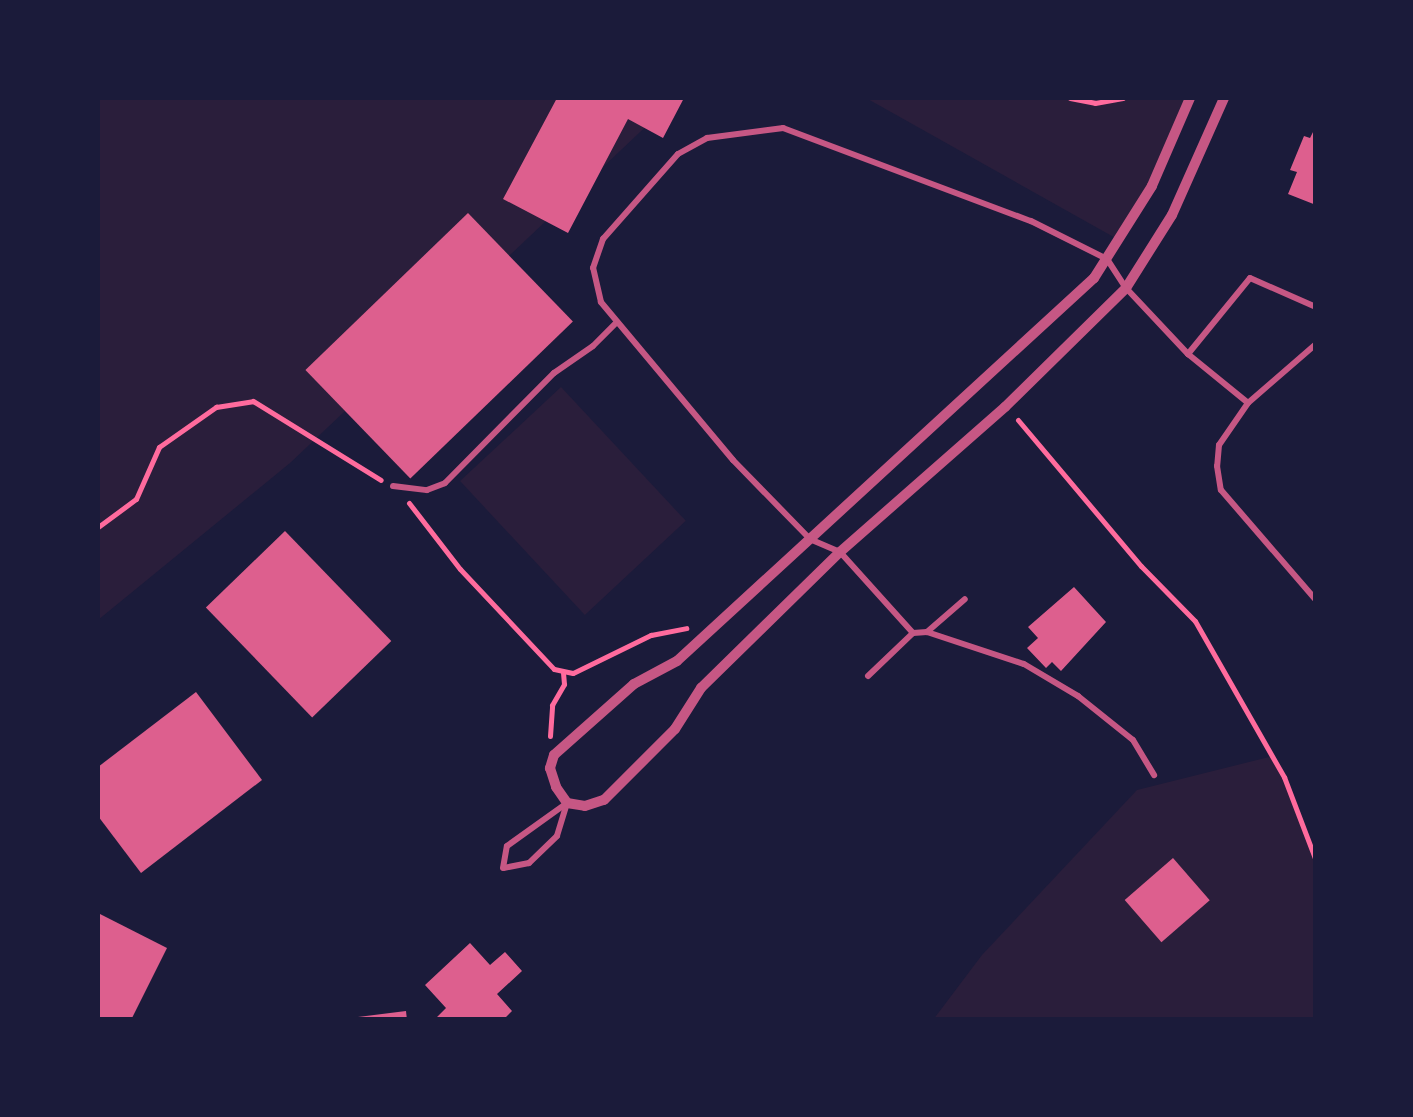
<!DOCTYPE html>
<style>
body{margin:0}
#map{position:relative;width:1413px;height:1117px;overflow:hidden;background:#1b1b3a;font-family:Figtree,sans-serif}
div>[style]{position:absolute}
.green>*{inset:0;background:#2a1e3b;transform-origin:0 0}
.building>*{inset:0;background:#dd5f8e;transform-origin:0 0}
.path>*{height:5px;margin:-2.5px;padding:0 2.5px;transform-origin:2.5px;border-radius:2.5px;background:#ff6b9d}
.service>*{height:6px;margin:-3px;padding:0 3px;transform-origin:3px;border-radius:3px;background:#c65784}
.minor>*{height:10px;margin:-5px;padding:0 5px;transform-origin:5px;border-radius:5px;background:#c65784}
span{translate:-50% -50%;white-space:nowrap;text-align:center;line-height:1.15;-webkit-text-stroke:10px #1b1b3a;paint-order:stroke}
.frame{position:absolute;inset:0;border:100px solid #1b1b3a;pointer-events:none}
</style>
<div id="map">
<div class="green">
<i style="clip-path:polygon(98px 98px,676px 98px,290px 463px,98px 620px)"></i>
<i style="clip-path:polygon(866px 98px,1190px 98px,1152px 186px,1119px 240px)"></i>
<i style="left:561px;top:387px;width:183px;height:138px;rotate:47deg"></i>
<i style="clip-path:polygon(1273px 756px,1315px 861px,1315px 1019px,933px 1020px,982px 955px,1137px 790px)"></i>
</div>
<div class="building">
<i style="clip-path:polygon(557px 98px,684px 98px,663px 138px,628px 119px,568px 233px,503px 199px)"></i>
<i style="clip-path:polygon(1316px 126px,1316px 205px,1288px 194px,1297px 172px,1290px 170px,1304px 136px,1310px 138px)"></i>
<i style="left:468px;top:213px;width:151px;height:226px;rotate:46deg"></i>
<i style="left:285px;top:531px;width:153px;height:110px;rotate:46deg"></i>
<i style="clip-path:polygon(1074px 587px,1106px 622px,1061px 671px,1052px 662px,1046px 668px,1027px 648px,1038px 638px,1028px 627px)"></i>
<i style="clip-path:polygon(196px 692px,262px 780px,141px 873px,98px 816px,98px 767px)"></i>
<i style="left:1173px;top:858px;width:56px;height:64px;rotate:49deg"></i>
<i style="clip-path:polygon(98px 913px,167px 948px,131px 1020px,98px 1020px)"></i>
<i style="clip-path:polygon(470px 943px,490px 965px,505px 952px,522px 971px,497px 994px,512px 1011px,503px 1020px,434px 1020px,446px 1008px,425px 985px)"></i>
<i style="clip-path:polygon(406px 1011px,407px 1020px,359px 1020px,358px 1017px)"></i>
</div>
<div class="path">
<i style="left:1070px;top:98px;width:25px;rotate:11deg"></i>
<i style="left:1095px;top:103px;width:28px;rotate:-10deg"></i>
<i style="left:1018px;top:420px;width:191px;rotate:49.9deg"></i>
<i style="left:1141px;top:566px;width:77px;rotate:45.5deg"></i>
<i style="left:1195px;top:621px;width:180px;rotate:60.3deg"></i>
<i style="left:1284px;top:777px;width:90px;rotate:69.1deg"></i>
<i style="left:409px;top:503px;width:83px;rotate:52.3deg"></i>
<i style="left:460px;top:569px;width:137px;rotate:46.8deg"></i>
<i style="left:554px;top:669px;width:19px;rotate:12deg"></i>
<i style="left:573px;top:673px;width:87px;rotate:-26deg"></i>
<i style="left:651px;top:635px;width:36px;rotate:-11deg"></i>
<i style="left:98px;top:527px;width:47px;rotate:-36.4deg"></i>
<i style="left:136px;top:499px;width:57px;rotate:-66.1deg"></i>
<i style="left:159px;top:447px;width:70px;rotate:-35.1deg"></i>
<i style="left:216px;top:407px;width:37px;rotate:-9deg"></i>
<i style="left:253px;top:401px;width:150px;rotate:31.7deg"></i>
<i style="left:550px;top:736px;width:31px;rotate:-86deg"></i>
<i style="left:552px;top:705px;width:24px;rotate:-60deg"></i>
<i style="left:564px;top:684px;width:11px;rotate:-95deg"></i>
</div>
<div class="service">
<i style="left:1316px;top:344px;width:90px;rotate:139.1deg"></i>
<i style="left:1248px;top:403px;width:51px;rotate:124.6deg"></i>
<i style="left:1219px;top:445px;width:21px;rotate:95deg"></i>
<i style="left:1217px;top:466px;width:24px;rotate:81deg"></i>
<i style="left:1221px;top:490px;width:145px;rotate:49.2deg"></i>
<i style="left:1188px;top:354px;width:98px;rotate:-50.8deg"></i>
<i style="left:1250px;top:278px;width:72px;rotate:23.7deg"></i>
<i style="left:393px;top:486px;width:34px;rotate:7deg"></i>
<i style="left:427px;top:490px;width:19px;rotate:-21deg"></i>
<i style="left:445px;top:483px;width:155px;rotate:-45.3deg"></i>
<i style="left:554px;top:373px;width:47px;rotate:-34.7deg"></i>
<i style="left:593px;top:346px;width:34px;rotate:-45deg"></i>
<i style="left:927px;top:632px;width:102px;rotate:18.3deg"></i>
<i style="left:1024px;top:664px;width:63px;rotate:30.7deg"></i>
<i style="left:1078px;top:696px;width:70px;rotate:38.7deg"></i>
<i style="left:1133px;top:740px;width:41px;rotate:59deg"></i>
<i style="left:913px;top:633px;width:14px;rotate:-4deg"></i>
<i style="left:927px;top:632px;width:50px;rotate:-41deg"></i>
<i style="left:868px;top:676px;width:62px;rotate:-43.7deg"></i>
<i style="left:913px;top:633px;width:109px;rotate:-132deg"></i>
<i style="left:840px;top:552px;width:33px;rotate:-157deg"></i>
<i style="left:810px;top:539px;width:110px;rotate:-134.3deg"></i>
<i style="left:733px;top:460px;width:206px;rotate:-129.9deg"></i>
<i style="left:601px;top:302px;width:35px;rotate:-103deg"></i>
<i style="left:593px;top:268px;width:31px;rotate:-71deg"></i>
<i style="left:603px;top:239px;width:113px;rotate:-48.6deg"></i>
<i style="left:678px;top:154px;width:33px;rotate:-29deg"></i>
<i style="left:707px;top:138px;width:77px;rotate:-7.5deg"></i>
<i style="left:783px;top:128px;width:265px;rotate:20.6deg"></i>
<i style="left:1031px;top:221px;width:85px;rotate:26.6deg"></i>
<i style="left:1107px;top:259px;width:35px;rotate:57deg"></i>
<i style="left:1126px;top:288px;width:91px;rotate:46.8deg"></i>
<i style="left:1188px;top:354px;width:77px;rotate:39.2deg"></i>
<i style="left:567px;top:803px;width:34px;rotate:107deg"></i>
<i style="left:557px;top:836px;width:39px;rotate:136deg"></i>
<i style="left:529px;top:863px;width:26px;rotate:169deg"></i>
<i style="left:503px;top:868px;width:22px;rotate:-80deg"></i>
<i style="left:507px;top:846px;width:74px;rotate:-35.6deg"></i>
</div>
<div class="minor">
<i style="left:1190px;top:98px;width:96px;rotate:113.4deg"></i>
<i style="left:1152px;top:186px;width:109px;rotate:122.2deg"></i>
<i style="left:1094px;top:278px;width:566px;rotate:137.43deg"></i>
<i style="left:677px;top:661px;width:49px;rotate:151.9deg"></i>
<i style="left:634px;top:684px;width:107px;rotate:138.4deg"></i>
<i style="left:554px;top:755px;width:14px;rotate:107deg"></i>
<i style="left:550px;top:768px;width:20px;rotate:72deg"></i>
<i style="left:556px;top:787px;width:19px;rotate:55deg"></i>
<i style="left:567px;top:803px;width:18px;rotate:9deg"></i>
<i style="left:585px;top:806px;width:20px;rotate:-18deg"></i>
<i style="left:604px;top:800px;width:100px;rotate:-45deg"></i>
<i style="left:675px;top:729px;width:49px;rotate:-57.6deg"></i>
<i style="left:701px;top:688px;width:194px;rotate:-44.4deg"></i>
<i style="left:840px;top:552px;width:220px;rotate:-41.3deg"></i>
<i style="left:1005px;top:407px;width:170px;rotate:-44.5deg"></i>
<i style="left:1126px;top:288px;width:86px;rotate:-57.8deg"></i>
<i style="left:1172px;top:215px;width:128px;rotate:-66deg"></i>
</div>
<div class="frame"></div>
</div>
